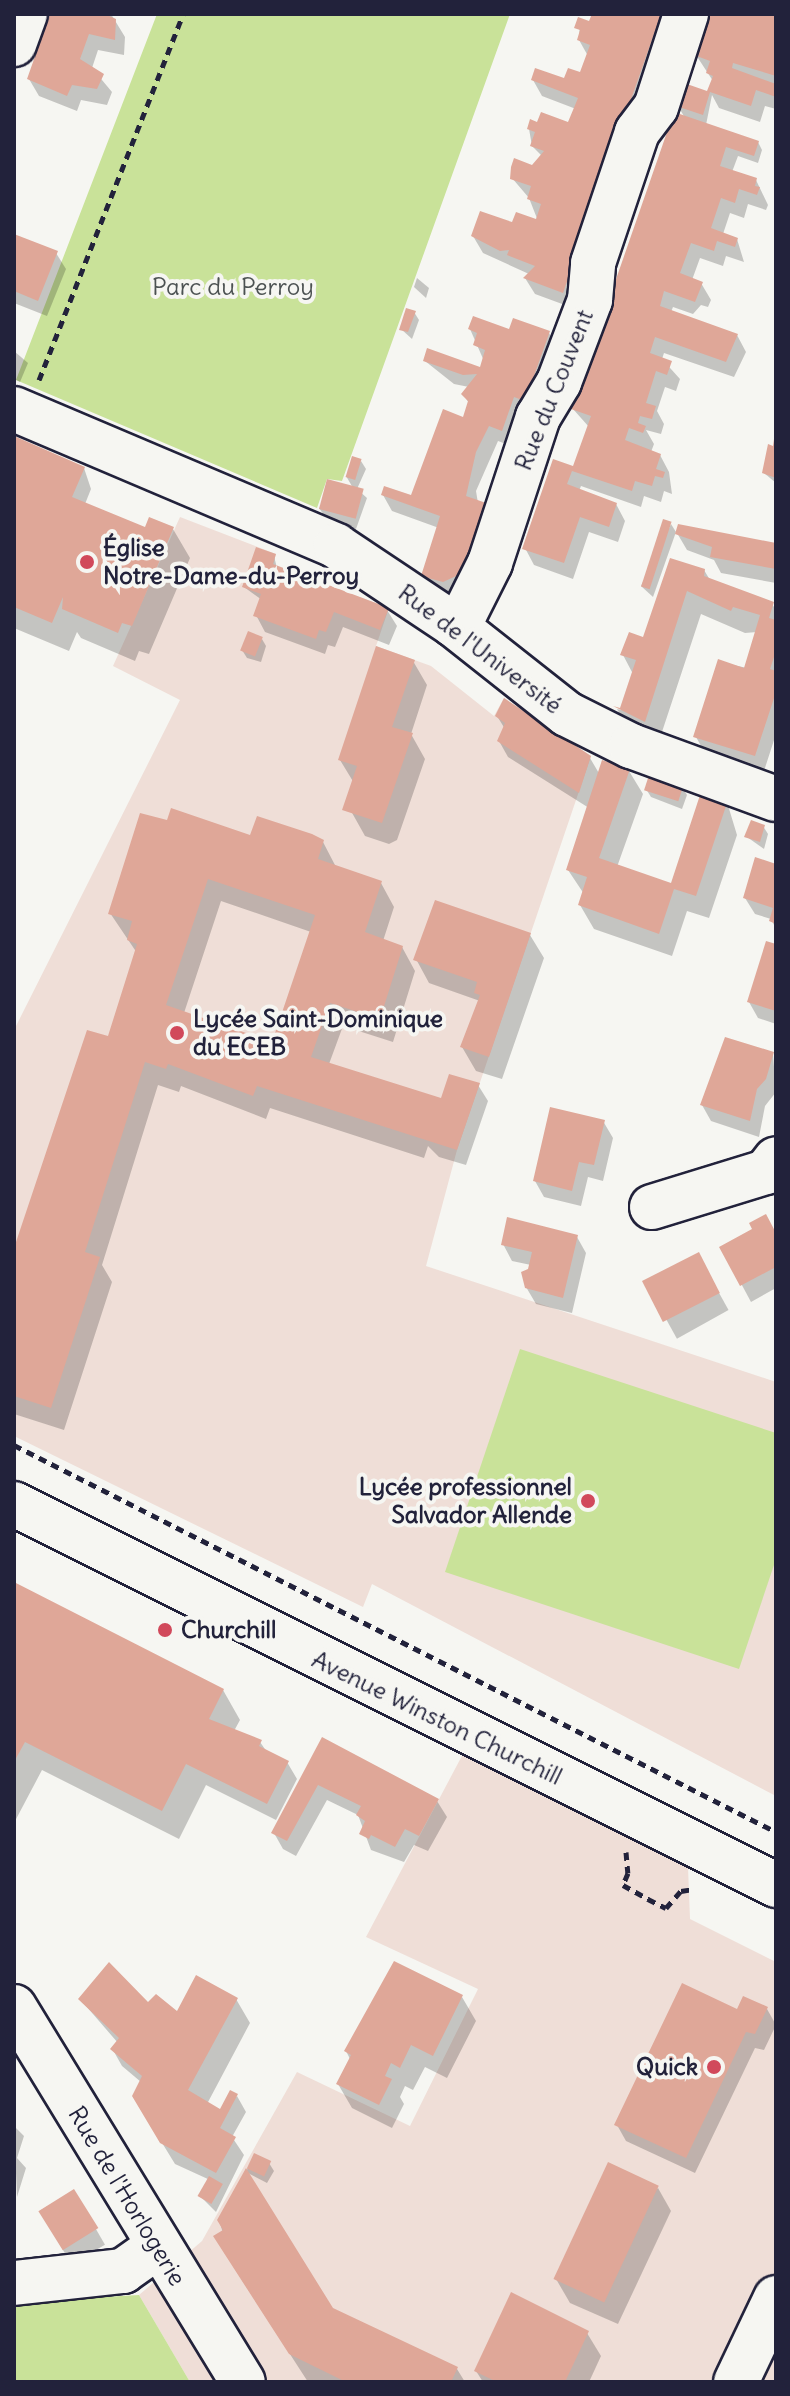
<!DOCTYPE html>
<meta charset="utf-8">
<style>
body{margin:0}
#map{position:relative;width:790px;height:2396px;overflow:hidden;background:#f6f6f2;font-family:Delius,sans-serif}
div>[style]{position:absolute}
.built>*{inset:0;background:#efded7}
.green>*{inset:0;background:#c9e299}
.shadow>*{inset:0;background:#0003;transform-origin:0 0}
.building>*{inset:0;background:#dfa798;transform-origin:0 0}
.path>*{height:5px;margin-top:-2.5px;transform-origin:0;background:repeating-linear-gradient(90deg,#22223b 0 8px,transparent 0 14px)}
.roads{filter:drop-shadow(2px 0 #22223b) drop-shadow(-2px 0 #22223b) drop-shadow(0 2px #22223b) drop-shadow(0 -2px #22223b)}
.minor>*{height:44px;margin:-22px;padding:0 22px;transform-origin:22px;border-radius:22px;background:#f6f6f2}
.major>*{height:44px;margin:-22px;padding:0 22px;transform-origin:22px;border-radius:22px;background:#f6f6f2}
.dots>*{width:22px;height:22px;translate:-50% -50%;box-sizing:border-box;border:4px solid #f6f6f2;border-radius:50%}
span{translate:-50% -50%;white-space:nowrap;text-align:center;line-height:1.15;-webkit-text-stroke:8px #f6f6f2;paint-order:stroke}
.park-label{font-size:24px;color:#4c5252}
.street-label{font-size:24px;color:#22223b}
.poi-label{font-size:24px;color:#22223b;font-weight:700}
.left{translate:0 -50%;text-align:left}
.right{translate:-100% -50%;text-align:right}
.frame{position:absolute;inset:0;border:16px solid #22223b;pointer-events:none}
</style>
<div id="map">
<div class="built">
<i style="clip-path:polygon(180px 517px,276px 554px,273px 565px,389px 608px,376px 646px,431px 666px,494px 716px,504px 698px,591px 756px,457px 1150px,426px 1266px,776px 1382px,776px 1796px,372px 1584px,363px 1607px,14px 1436px,14px 1030px,180px 700px,113px 666px)"></i>
<i style="clip-path:polygon(473px 1735px,687px 1841px,690px 1919px,776px 1962px,776px 2382px,190px 2382px,139px 2295px,202px 2241px,297px 2072px,410px 2126px,478px 1989px,366px 1937px)"></i>
</div>
<div class="green">
<i style="clip-path:polygon(157px 14px,510px 14px,342px 481px,327px 479px,317px 508px,16px 380px)"></i>
<i style="clip-path:polygon(520px 1349px,776px 1433px,776px 1559px,739px 1669px,445px 1572px)"></i>
<i style="clip-path:polygon(139px 2295px,190px 2382px,14px 2382px,14px 2302px)"></i>
</div>
<div class="shadow">
<i style="clip-path:polygon(52px 14px,111px 14px,125px 37px,124px 55px,98px 50px,92px 68px,112px 92px,107px 105px,81px 100px,77px 111px,39px 96px,29px 79px)"></i>
<i style="clip-path:polygon(594px 14px,675px 14px,573px 308px,535px 294px,525px 278px,529px 274px,483px 253px,473px 236px,538px 221px,529px 198px,512px 178px,532px 170px,542px 156px,532px 146px,529px 129px,570px 124px,576px 109px,542px 96px,533px 80px,566px 81px,582px 75px,588px 56px,579px 40px,580px 20px,591px 24px)"></i>
<i style="clip-path:polygon(710px 14px,776px 14px,776px 109px,765px 106px,760px 122px,719px 108px,712px 95px,706px 125px,758px 142px,762px 150px,758px 163px,738px 156px,732px 172px,756px 180px,768px 205px,766px 210px,748px 204px,744px 218px,730px 213px,723px 234px,737px 239px,744px 262px,726px 256px,723px 266px,700px 258px,692px 280px,701px 283px,711px 300px,708px 307px,701px 305px,693px 314px,673px 307px,671px 312px,737px 335px,746px 352px,734px 377px,664px 353px,662px 359px,680px 379px,676px 391px,665px 387px,657px 411px,664px 424px,661px 434px,646px 430px,654px 444px,651px 452px,660px 455px,669px 472px,672px 494px,664px 491px,661px 502px,644px 496px,641px 507px,581px 486px,579px 491px,616px 504px,625px 521px,618px 542px,589px 532px,573px 579px,534px 565px,525px 548px,555px 462px,574px 469px,589px 427px,573px 409px,685px 118px,678px 106px,708px 94px,713px 81px,696px 55px)"></i>
<i style="clip-path:polygon(14px 236px,56px 253px,66px 269px,47px 316px,14px 303px)"></i>
<i style="clip-path:polygon(417px 278px,429px 288px,426px 298px,414px 287px)"></i>
<i style="clip-path:polygon(414px 312px,419px 320px,412px 339px,401px 329px)"></i>
<i style="clip-path:polygon(470px 329px,549px 333px,558px 349px,511px 446px,498px 441px,476px 491px,478px 503px,487px 506px,453px 598px,432px 592px,423px 575px,439px 528px,392px 511px,383px 495px,412px 498px,464px 419px,469px 403px,463px 394px,469px 387px,454px 384px,425px 361px,481px 370px,484px 361px)"></i>
<i style="clip-path:polygon(14px 351px,28px 363px,20px 382px,14px 379px)"></i>
<i style="clip-path:polygon(14px 438px,84px 468px,91px 489px,85px 504px,146px 530px,173px 529px,190px 558px,149px 654px,139px 651px,135px 661px,81px 638px,77px 632px,69px 651px,14px 628px)"></i>
<i style="clip-path:polygon(776px 442px,776px 483px,764px 473px)"></i>
<i style="clip-path:polygon(361px 461px,366px 469px,357px 489px,367px 498px,356px 529px,324px 515px,319px 508px,353px 488px,346px 476px)"></i>
<i style="clip-path:polygon(671px 524px,676px 532px,653px 597px,641px 586px)"></i>
<i style="clip-path:polygon(677px 533px,776px 547px,776px 583px,721px 573px,714px 560px,687px 550px)"></i>
<i style="clip-path:polygon(274px 556px,277px 568px,387px 610px,397px 626px,389px 645px,343px 627px,335px 647px,328px 645px,325px 654px,265px 632px,256px 615px,262px 600px,244px 587px)"></i>
<i style="clip-path:polygon(704px 570px,710px 580px,772px 604px,776px 610px,776px 734px,764px 771px,705px 753px,696px 737px,719px 662px,752px 669px,757px 632px,745px 633px,701px 614px,658px 744px,629px 730px,617px 709px,621px 710px,633px 674px,623px 655px,644px 640px)"></i>
<i style="clip-path:polygon(262px 639px,266px 646px,261px 662px,247px 658px,242px 650px)"></i>
<i style="clip-path:polygon(413px 661px,427px 685px,411px 734px,425px 759px,397px 840px,389px 844px,365px 836px,351px 811px,354px 783px,340px 760px)"></i>
<i style="clip-path:polygon(497px 716px,590px 758px,600px 775px,629px 771px,643px 794px,617px 867px,672px 886px,727px 802px,737px 835px,709px 918px,687px 911px,672px 956px,594px 929px,580px 905px,584px 894px,568px 870px,589px 808px,508px 757px,499px 741px,505px 729px)"></i>
<i style="clip-path:polygon(682px 787px,687px 795px,682px 809px,651px 797px,646px 789px)"></i>
<i style="clip-path:polygon(763px 826px,768px 834px,764px 849px,747px 837px)"></i>
<i style="clip-path:polygon(evenodd,252px 837px,323px 842px,336px 867px,381px 883px,394px 907px,383px 941px,402px 947px,415px 971px,393px 1042px,343px 1026px,329px 1064px,440px 1099px,478px 1085px,488px 1101px,466px 1165px,439px 1157px,428px 1146px,424px 1158px,270px 1108px,266px 1119px,181px 1086px,179px 1092px,158px 1085px,102px 1265px,112px 1282px,64px 1430px,14px 1414px,14px 1258px,109px 1038px,137px 953px,110px 913px,252px 837px,221px 901px,311px 932px,274px 1045px,184px 1013px,221px 901px)"></i>
<i style="clip-path:polygon(776px 866px,776px 929px,771px 919px,755px 914px,745px 898px)"></i>
<i style="clip-path:polygon(530px 935px,544px 958px,502px 1079px,476px 1071px,462px 1047px,480px 1001px,429px 983px,416px 959px)"></i>
<i style="clip-path:polygon(776px 946px,776px 1024px,758px 1018px,749px 1002px)"></i>
<i style="clip-path:polygon(773px 1054px,776px 1092px,765px 1106px,759px 1137px,711px 1121px,702px 1105px)"></i>
<i style="clip-path:polygon(603px 1121px,613px 1138px,603px 1181px,588px 1177px,581px 1206px,544px 1197px,535px 1181px)"></i>
<i style="clip-path:polygon(776px 1235px,776px 1288px,751px 1302px,722px 1248px)"></i>
<i style="clip-path:polygon(577px 1237px,586px 1253px,572px 1313px,536px 1304px,526px 1287px,531px 1265px,512px 1261px,503px 1244px)"></i>
<i style="left:698px;top:1255px;width:63px;height:59px;rotate:61deg"></i>
<i style="clip-path:polygon(14px 1585px,223px 1690px,240px 1720px,234px 1731px,260px 1742px,267px 1752px,287px 1762px,297px 1779px,276px 1820px,206px 1785px,179px 1839px,42px 1770px,14px 1823px)"></i>
<i style="clip-path:polygon(323px 1740px,437px 1801px,447px 1817px,428px 1851px,414px 1845px,404px 1862px,371px 1850px,358px 1815px,327px 1800px,296px 1856px,283px 1849px,274px 1833px)"></i>
<i style="clip-path:polygon(462px 1997px,476px 2021px,447px 2078px,425px 2067px,413px 2090px,405px 2086px,400px 2097px,404px 2104px,392px 2128px,352px 2108px,338px 2084px,350px 2059px,346px 2051px)"></i>
<i style="clip-path:polygon(80px 1999px,148px 2005px,177px 2014px,236px 1999px,250px 2023px,207px 2104px,221px 2111px,237px 2096px,246px 2112px,232px 2137px,244px 2155px,216px 2212px,200px 2196px,210px 2180px,175px 2164px,148px 2120px,141px 2082px,122px 2066px,113px 2050px,118px 2043px)"></i>
<i style="clip-path:polygon(767px 2009px,776px 2025px,764px 2050px,755px 2048px,695px 2173px,626px 2141px,617px 2125px,738px 2012px)"></i>
<i style="clip-path:polygon(14px 2126px,24px 2136px,17px 2158px,26px 2168px,17px 2197px)"></i>
<i style="clip-path:polygon(269px 2163px,274px 2171px,267px 2183px,246px 2172px,332px 2309px,457px 2369px,465px 2382px,308px 2382px,233px 2266px,219px 2220px,248px 2168px)"></i>
<i style="clip-path:polygon(658px 2188px,671px 2211px,618px 2324px,570px 2303px,556px 2279px)"></i>
<i style="left:74px;top:2191px;width:62px;height:39px;rotate:60deg"></i>
<i style="clip-path:polygon(587px 2333px,601px 2356px,589px 2382px,483px 2382px,476px 2371px)"></i>
</div>
<div class="building">
<i style="clip-path:polygon(50px 14px,105px 14px,116px 19px,115px 40px,89px 34px,80px 59px,104px 74px,97px 89px,72px 85px,67px 96px,27px 79px)"></i>
<i style="clip-path:polygon(592px 14px,661px 14px,563px 293px,523px 278px,535px 266px,507px 255px,509px 250px,500px 251px,471px 236px,480px 211px,512px 222px,516px 212px,536px 219px,541px 204px,527px 199px,531px 186px,510px 179px,511px 167px,514px 158px,532px 165px,544px 151px,530px 146px,535px 132px,527px 129px,530px 119px,537px 122px,541px 112px,568px 122px,578px 98px,531px 80px,535px 68px,564px 78px,568px 68px,580px 72px,590px 45px,577px 40px,580px 30px,574px 28px,578px 17px,589px 21px)"></i>
<i style="clip-path:polygon(708px 14px,776px 14px,776px 76px,733px 63px,732px 68px,776px 84px,776px 97px,756px 90px,751px 106px,710px 92px,703px 115px,676px 106px,684px 83px,707px 91px,713px 76px,706px 73px,710px 61px,694px 55px)"></i>
<i style="clip-path:polygon(674px 112px,759px 141px,754px 156px,726px 147px,720px 166px,757px 178px,755px 186px,760px 187px,757px 195px,739px 189px,735px 203px,721px 198px,711px 228px,738px 238px,735px 247px,717px 241px,714px 251px,691px 243px,680px 273px,703px 282px,695px 302px,664px 291px,660px 306px,738px 334px,726px 362px,655px 337px,650px 353px,672px 361px,667px 375px,656px 371px,646px 403px,656px 406px,652px 419px,640px 416px,638px 423px,646px 426px,643px 433px,629px 428px,625px 440px,661px 454px,656px 469px,665px 472px,663px 478px,655px 476px,652px 486px,635px 481px,632px 491px,572px 471px,567px 484px,617px 503px,609px 527px,580px 517px,564px 563px,522px 549px,553px 459px,573px 466px,591px 416px,571px 409px)"></i>
<i style="clip-path:polygon(14px 234px,58px 251px,38px 301px,14px 291px)"></i>
<i style="clip-path:polygon(406px 308px,416px 311px,408px 332px,399px 330px)"></i>
<i style="clip-path:polygon(473px 316px,509px 329px,513px 318px,550px 331px,525px 401px,514px 397px,502px 431px,489px 426px,476px 452px,466px 496px,489px 504px,465px 572px,443px 582px,421px 576px,440px 516px,381px 495px,384px 486px,411px 495px,443px 409px,463px 417px,468px 401px,461px 394px,477px 374px,463px 375px,423px 361px,427px 348px,480px 367px,485px 350px,473px 345px,477px 333px,468px 329px)"></i>
<i style="clip-path:polygon(14px 436px,85px 467px,72px 497px,145px 527px,149px 517px,174px 527px,132px 626px,122px 623px,118px 633px,62px 609px,63px 597px,52px 623px,14px 607px)"></i>
<i style="clip-path:polygon(774px 439px,776px 439px,776px 478px,762px 473px,768px 444px,773px 446px)"></i>
<i style="left:352px;top:456px;width:10px;height:22px;rotate:17deg"></i>
<i style="left:327px;top:479px;width:38px;height:31px;rotate:15deg"></i>
<i style="left:663px;top:519px;width:9px;height:71px;rotate:18deg"></i>
<i style="clip-path:polygon(678px 524px,776px 543px,776px 569px,710px 557px,712px 547px,675px 534px)"></i>
<i style="clip-path:polygon(256px 547px,276px 554px,273px 564px,389px 608px,380px 630px,334px 612px,326px 632px,319px 630px,316px 639px,253px 616px,261px 594px,242px 587px)"></i>
<i style="clip-path:polygon(670px 558px,705px 569px,704px 576px,774px 602px,769px 618px,776px 620px,776px 651px,770px 669px,776px 671px,776px 692px,755px 756px,693px 737px,718px 659px,744px 668px,760px 615px,733px 607px,731px 611px,687px 591px,645px 722px,613px 706px,620px 708px,636px 660px,620px 655px,629px 632px,643px 637px)"></i>
<i style="left:248px;top:631px;width:16px;height:21px;rotate:22deg"></i>
<i style="clip-path:polygon(376px 646px,415px 660px,392px 727px,413px 733px,382px 823px,342px 810px,357px 766px,338px 760px)"></i>
<i style="clip-path:polygon(504px 698px,591px 756px,579px 793px,497px 741px,505px 723px,495px 716px)"></i>
<i style="clip-path:polygon(602px 760px,630px 769px,599px 858px,671px 883px,701px 792px,728px 800px,696px 896px,674px 889px,659px 934px,578px 905px,587px 877px,566px 870px)"></i>
<i style="left:649px;top:775px;width:36px;height:16px;rotate:18deg"></i>
<i style="clip-path:polygon(evenodd,171px 808px,250px 835px,257px 816px,312px 834px,324px 840px,318px 859px,382px 881px,365px 932px,403px 946px,380px 1019px,330px 1003px,311px 1057px,441px 1098px,449px 1074px,480px 1083px,457px 1150px,257px 1086px,253px 1096px,168px 1064px,166px 1069px,145px 1062px,85px 1252px,100px 1257px,51px 1408px,14px 1396px,14px 1248px,87px 1030px,108px 1036px,137px 944px,127px 940px,132px 921px,108px 914px,140px 813px,167px 820px,171px 808px,208px 879px,315px 915px,272px 1042px,166px 1005px,208px 879px)"></i>
<i style="clip-path:polygon(751px 820px,765px 825px,760px 842px,744px 837px)"></i>
<i style="clip-path:polygon(755px 857px,776px 864px,776px 924px,769px 921px,773px 908px,743px 898px)"></i>
<i style="clip-path:polygon(435px 900px,531px 933px,489px 1057px,460px 1047px,480px 995px,474px 993px,477px 982px,413px 960px)"></i>
<i style="clip-path:polygon(766px 941px,776px 944px,776px 1011px,747px 1002px)"></i>
<i style="clip-path:polygon(725px 1037px,774px 1052px,766px 1079px,757px 1089px,750px 1121px,700px 1105px)"></i>
<i style="clip-path:polygon(550px 1107px,605px 1120px,594px 1165px,579px 1162px,572px 1191px,533px 1181px)"></i>
<i style="clip-path:polygon(766px 1214px,776px 1233px,776px 1267px,740px 1286px,719px 1247px,752px 1229px,749px 1223px)"></i>
<i style="clip-path:polygon(507px 1217px,578px 1235px,563px 1298px,525px 1288px,521px 1272px,528px 1269px,532px 1252px,501px 1245px)"></i>
<i style="left:699px;top:1252px;width:46px;height:64px;rotate:63deg"></i>
<i style="clip-path:polygon(14px 1582px,224px 1689px,209px 1719px,262px 1740px,259px 1746px,289px 1761px,267px 1804px,186px 1764px,162px 1811px,25px 1742px,14px 1762px)"></i>
<i style="clip-path:polygon(322px 1737px,439px 1799px,419px 1836px,405px 1829px,395px 1847px,371px 1835px,369px 1839px,359px 1834px,365px 1821px,356px 1815px,361px 1806px,318px 1785px,287px 1841px,271px 1833px)"></i>
<i style="clip-path:polygon(394px 1961px,463px 1995px,433px 2056px,411px 2045px,400px 2068px,391px 2063px,385px 2076px,392px 2079px,379px 2105px,336px 2084px,351px 2055px,344px 2051px)"></i>
<i style="clip-path:polygon(109px 1962px,148px 2002px,156px 1994px,177px 2011px,196px 1975px,238px 1998px,188px 2090px,220px 2109px,230px 2090px,238px 2094px,220px 2128px,236px 2137px,216px 2173px,160px 2143px,132px 2096px,142px 2076px,110px 2049px,119px 2038px,78px 1999px)"></i>
<i style="clip-path:polygon(682px 1983px,737px 2009px,743px 1996px,768px 2007px,755px 2034px,746px 2032px,686px 2158px,614px 2125px)"></i>
<i style="left:254px;top:2153px;width:19px;height:17px;rotate:25deg"></i>
<i style="left:608px;top:2162px;width:56px;height:129px;rotate:25deg"></i>
<i style="clip-path:polygon(246px 2168px,333px 2308px,458px 2367px,451px 2382px,346px 2382px,289px 2354px,213px 2236px,223px 2230px,217px 2220px)"></i>
<i style="left:209px;top:2176px;width:16px;height:23px;rotate:30deg"></i>
<i style="left:74px;top:2189px;width:46px;height:42px;rotate:58deg"></i>
<i style="clip-path:polygon(511px 2292px,589px 2331px,565px 2382px,497px 2382px,474px 2371px)"></i>
</div>
<div class="path">
<i style="left:39px;top:380px;width:393px;rotate:-68.5deg"></i>
<i style="left:14px;top:1445px;width:855px;rotate:26.92deg"></i>
<i style="left:626px;top:1852px;width:21px;rotate:85deg"></i>
<i style="left:628px;top:1873px;width:13px;rotate:113deg"></i>
<i style="left:623px;top:1885px;width:29px;rotate:29deg"></i>
<i style="left:648px;top:1899px;width:20px;rotate:27deg"></i>
<i style="left:666px;top:1908px;width:23px;rotate:-49deg"></i>
<i style="left:681px;top:1891px;width:12px;rotate:-9deg"></i>
</div>
<div class="roads">
<div class="minor">
<i style="left:14px;top:44px;width:32px;rotate:-70deg"></i>
<i style="left:14px;top:409px;width:350px;rotate:23deg"></i>
<i style="left:336px;top:546px;width:141px;rotate:33.7deg"></i>
<i style="left:453px;top:624px;width:145px;rotate:38.3deg"></i>
<i style="left:567px;top:714px;width:72px;rotate:26.6deg"></i>
<i style="left:631px;top:746px;width:154px;rotate:20.1deg"></i>
<i style="left:453px;top:624px;width:16px;rotate:-43deg"></i>
<i style="left:465px;top:613px;width:56px;rotate:-63.4deg"></i>
<i style="left:490px;top:563px;width:154px;rotate:-71.8deg"></i>
<i style="left:538px;top:417px;width:41px;rotate:-59deg"></i>
<i style="left:559px;top:382px;width:88px;rotate:-69.3deg"></i>
<i style="left:590px;top:300px;width:37px;rotate:-85deg"></i>
<i style="left:593px;top:263px;width:138px;rotate:-71.4deg"></i>
<i style="left:637px;top:132px;width:31px;rotate:-53deg"></i>
<i style="left:656px;top:107px;width:98px;rotate:-72.1deg"></i>
<i style="left:652px;top:1207px;width:119px;rotate:-17.1deg"></i>
<i style="left:766px;top:1172px;width:16px;rotate:-52deg"></i>
<i style="left:14px;top:2007px;width:439px;rotate:58.6deg"></i>
<i style="left:14px;top:2283px;width:110px;rotate:-6.3deg"></i>
<i style="left:123px;top:2271px;width:42px;rotate:-35.2deg"></i>
<i style="left:736px;top:2382px;width:93px;rotate:-64.5deg"></i>
</div>
<div class="major">
<i style="left:14px;top:1504px;width:852px;rotate:26.57deg"></i>
</div>
</div>
<div class="dots">
<i style="left:87px;top:562px;background:#d1495b"></i>
<i style="left:177px;top:1033px;background:#d1495b"></i>
<i style="left:588px;top:1501px;background:#d1495b"></i>
<i style="left:165px;top:1630px;background:#d1495b"></i>
<i style="left:714px;top:2067px;background:#d1495b"></i>
</div>
<div class="park-label">
<span style="left:233px;top:287px">Parc du Perroy</span>
</div>
<div class="street-label">
<span style="left:554px;top:390px;rotate:-68deg">Rue du Couvent</span>
<span style="left:480px;top:649px;rotate:37deg">Rue de l'Université</span>
<span style="left:437px;top:1718px;rotate:26deg">Avenue Winston Churchill</span>
<span style="left:127px;top:2196px;rotate:59deg">Rue de l'Horlogerie</span>
</div>
<div class="poi-label">
<span class="left" style="left:103px;top:562px">Église<br>Notre-Dame-du-Perroy</span>
<span class="left" style="left:193px;top:1033px">Lycée Saint-Dominique<br>du ECEB</span>
<span class="right" style="left:572px;top:1501px">Lycée professionnel<br>Salvador Allende</span>
<span class="left" style="left:181px;top:1630px">Churchill</span>
<span class="right" style="left:698px;top:2067px">Quick</span>
</div>
<div class="frame"></div>
</div>
